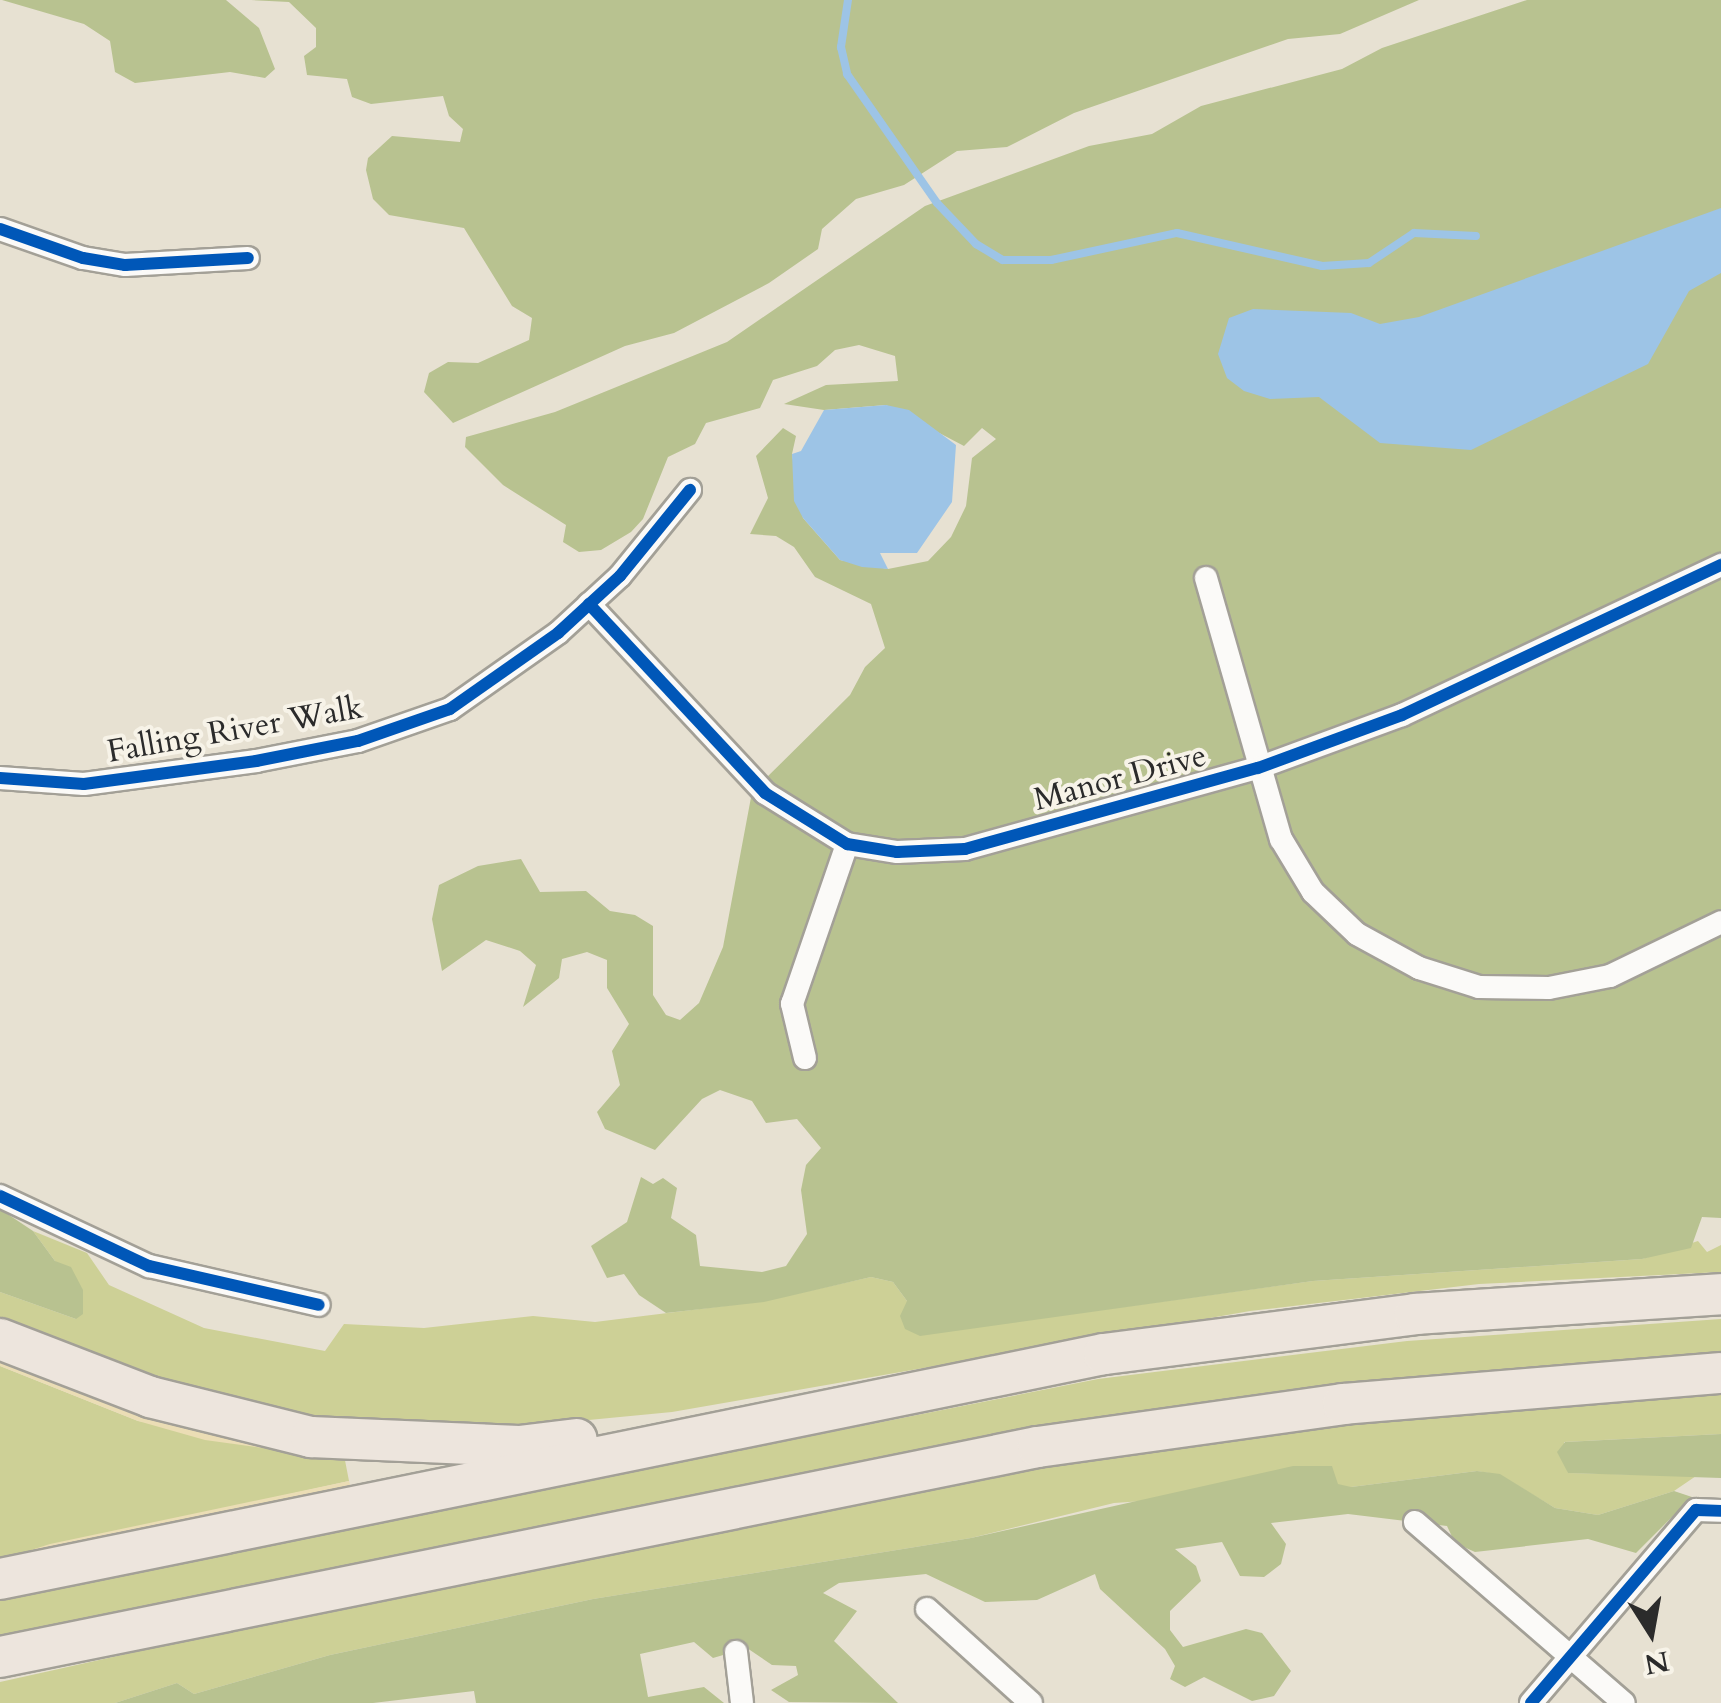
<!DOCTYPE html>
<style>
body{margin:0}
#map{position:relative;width:1721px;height:1703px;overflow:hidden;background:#e7e1d2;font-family:Cardo,serif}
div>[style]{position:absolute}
.green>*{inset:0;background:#cdd096}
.forest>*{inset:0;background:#b8c290}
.sand>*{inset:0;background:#ebddb5}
.water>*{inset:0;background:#9dc4e6}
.stream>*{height:8px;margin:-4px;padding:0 4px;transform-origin:4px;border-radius:4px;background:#9dc4e6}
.roads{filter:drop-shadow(2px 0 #a3a097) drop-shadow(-2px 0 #a3a097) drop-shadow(0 2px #a3a097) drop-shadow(0 -2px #a3a097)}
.street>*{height:22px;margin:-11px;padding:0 11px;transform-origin:11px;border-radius:11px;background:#fbfaf8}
.highway>*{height:40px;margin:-20px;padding:0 20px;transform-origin:20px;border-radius:20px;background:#ede5dd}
.cycleway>*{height:12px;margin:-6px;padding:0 6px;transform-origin:6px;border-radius:6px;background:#0057b8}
span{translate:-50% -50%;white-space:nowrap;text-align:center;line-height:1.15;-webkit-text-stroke:8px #f7f3e8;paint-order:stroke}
.street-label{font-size:32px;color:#2b2b2b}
.north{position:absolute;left:1601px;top:1583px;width:100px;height:100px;-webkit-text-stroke:8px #f7f3e8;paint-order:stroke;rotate:169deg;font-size:28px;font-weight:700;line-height:40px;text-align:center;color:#2b2b2b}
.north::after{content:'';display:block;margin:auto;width:35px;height:45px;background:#2b2b2b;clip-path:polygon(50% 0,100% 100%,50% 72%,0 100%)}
</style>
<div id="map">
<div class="green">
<i style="clip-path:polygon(33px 1231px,87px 1253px,109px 1285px,204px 1328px,325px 1351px,344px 1324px,424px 1328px,533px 1316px,595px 1322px,764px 1301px,871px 1277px,893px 1282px,907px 1301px,1020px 1321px,1313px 1281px,1642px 1259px,1698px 1241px,1707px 1252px,1721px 1245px,1721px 1272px,1479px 1284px,1250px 1311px,672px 1412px,496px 1429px,333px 1422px,161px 1386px,0 1327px,0 1292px,76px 1319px,55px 1261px)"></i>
<i style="clip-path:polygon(1721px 1319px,1721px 1355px,1292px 1389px,1098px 1418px,0 1635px,0 1597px,1098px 1379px,1407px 1341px)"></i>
<i style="clip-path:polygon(0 1366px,138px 1421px,343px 1450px,349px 1481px,0 1558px)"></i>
<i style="clip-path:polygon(1721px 1390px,1721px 1434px,1564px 1442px,1568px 1473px,1696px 1476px,1674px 1491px,1598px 1515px,1555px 1508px,1500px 1475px,1477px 1471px,1351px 1487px,1114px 1503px,971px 1538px,593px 1599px,330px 1655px,194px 1694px,177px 1683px,115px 1703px,0 1703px,0 1682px,482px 1575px,1063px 1457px,1223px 1433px)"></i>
</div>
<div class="forest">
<i style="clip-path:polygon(2px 0,226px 0,259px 28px,275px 69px,265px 78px,230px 72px,135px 83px,115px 72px,110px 41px,84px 24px)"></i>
<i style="clip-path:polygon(251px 0,1419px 0,1340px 34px,1288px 39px,1074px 113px,1007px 147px,957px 151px,904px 185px,856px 199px,822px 229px,818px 249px,769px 283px,674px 333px,625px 346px,453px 423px,424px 392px,429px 373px,448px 362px,478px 363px,529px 340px,532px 318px,512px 306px,464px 228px,389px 215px,373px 199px,366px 170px,368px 158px,392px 136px,460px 142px,463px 129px,449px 116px,443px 96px,371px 104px,352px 97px,347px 79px,307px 75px,304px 56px,316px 47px,316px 28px,289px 2px)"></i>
<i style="clip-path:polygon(1527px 0,1721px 0,1721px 1218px,1702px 1217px,1691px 1248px,1642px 1259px,1313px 1281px,920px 1336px,905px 1329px,900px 1316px,907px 1301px,893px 1282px,871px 1277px,764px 1302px,666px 1313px,639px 1295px,624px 1274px,607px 1278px,591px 1246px,627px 1222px,641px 1177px,653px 1184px,663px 1178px,677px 1188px,671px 1218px,696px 1235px,700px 1266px,762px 1272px,786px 1266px,807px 1234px,801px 1190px,806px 1165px,821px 1148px,797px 1119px,766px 1123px,752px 1101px,720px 1090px,702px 1099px,655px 1150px,605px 1129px,597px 1112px,620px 1085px,612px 1051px,629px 1024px,607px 988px,607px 960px,587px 952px,562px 959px,559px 978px,523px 1007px,536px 965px,520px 951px,486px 940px,442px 971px,432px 919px,439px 885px,478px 866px,521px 859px,540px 892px,586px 891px,610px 911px,635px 915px,653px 926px,653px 995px,666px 1015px,680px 1020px,699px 1003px,723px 947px,752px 792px,850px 695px,865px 667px,885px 648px,871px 604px,815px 577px,794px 547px,776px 536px,750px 534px,768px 498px,756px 456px,783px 428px,796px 436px,792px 454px,803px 518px,840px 560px,888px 569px,928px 561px,951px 537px,966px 506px,972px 458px,996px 439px,982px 428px,964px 446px,886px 405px,824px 410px,784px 404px,826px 385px,898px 381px,895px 356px,859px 345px,835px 350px,817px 366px,773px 380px,760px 408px,706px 423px,695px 444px,668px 457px,643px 519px,631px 532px,601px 550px,579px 552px,563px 542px,566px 525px,503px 485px,465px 447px,466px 437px,555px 412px,727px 342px,925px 206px,1089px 146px,1152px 134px,1201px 106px,1342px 69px,1382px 48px)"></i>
<i style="clip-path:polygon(0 1209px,33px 1231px,55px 1261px,71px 1267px,83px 1290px,83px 1314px,76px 1319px,0 1292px)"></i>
<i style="clip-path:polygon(1721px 1434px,1721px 1478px,1568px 1473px,1557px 1452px,1565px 1442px)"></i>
<i style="clip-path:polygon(1293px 1466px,1332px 1466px,1338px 1484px,1351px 1487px,1477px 1471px,1500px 1474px,1555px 1508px,1598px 1515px,1674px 1491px,1692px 1497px,1636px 1553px,1588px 1539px,1475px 1552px,1455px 1543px,1447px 1526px,1348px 1514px,1271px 1523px,1286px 1544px,1281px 1564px,1264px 1577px,1240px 1576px,1222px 1542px,1175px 1549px,1196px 1566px,1201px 1581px,1170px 1611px,1170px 1630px,1183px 1647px,1246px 1629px,1262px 1633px,1291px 1671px,1274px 1696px,1252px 1701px,1204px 1677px,1185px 1687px,1170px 1679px,1175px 1666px,1165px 1649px,1100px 1589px,1095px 1574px,1037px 1600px,985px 1602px,926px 1574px,839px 1583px,823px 1593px,857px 1611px,834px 1641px,898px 1703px,789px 1702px,771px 1690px,798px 1675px,796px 1666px,772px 1665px,747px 1648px,713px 1658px,694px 1642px,640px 1654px,648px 1697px,704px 1687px,724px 1703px,476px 1703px,474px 1691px,373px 1703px,115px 1703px,177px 1683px,194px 1694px,330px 1655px,593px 1599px,971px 1538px)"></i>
</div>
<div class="sand">
<i style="clip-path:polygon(0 1351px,320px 1456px,205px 1440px,138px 1421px,0 1366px)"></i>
<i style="clip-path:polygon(349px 1481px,351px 1488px,0 1560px,50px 1544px)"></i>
</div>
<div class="water">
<i style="clip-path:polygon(1721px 208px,1721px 273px,1689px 291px,1648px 364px,1471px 450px,1380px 443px,1319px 397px,1270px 399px,1244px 391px,1227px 378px,1218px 354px,1229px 318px,1253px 309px,1351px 313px,1380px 324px,1419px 317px)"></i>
<i style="clip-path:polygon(886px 405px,909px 410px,956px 445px,952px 502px,917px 553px,880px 553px,888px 569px,862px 567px,840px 560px,803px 518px,794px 501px,792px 454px,801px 451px,824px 410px)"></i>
</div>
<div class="stream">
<i style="left:848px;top:0;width:48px;rotate:98.5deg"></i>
<i style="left:841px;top:47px;width:28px;rotate:77deg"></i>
<i style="left:847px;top:74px;width:157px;rotate:55.1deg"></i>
<i style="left:937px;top:203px;width:57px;rotate:46.4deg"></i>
<i style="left:976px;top:244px;width:31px;rotate:31deg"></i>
<i style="left:1003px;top:260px;width:48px"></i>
<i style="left:1051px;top:260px;width:129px;rotate:-12.1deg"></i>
<i style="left:1177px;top:233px;width:149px;rotate:12.8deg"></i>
<i style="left:1322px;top:266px;width:47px;rotate:-3.7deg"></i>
<i style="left:1369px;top:263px;width:54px;rotate:-33.7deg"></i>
<i style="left:1414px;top:233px;width:62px;rotate:2.8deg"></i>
</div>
<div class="roads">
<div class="street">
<i style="left:0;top:229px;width:88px;rotate:19.3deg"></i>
<i style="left:83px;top:258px;width:43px;rotate:9.5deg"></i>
<i style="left:125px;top:265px;width:123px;rotate:-3.3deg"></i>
<i style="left:1206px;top:578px;width:272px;rotate:74deg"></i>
<i style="left:1281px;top:839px;width:62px;rotate:58.9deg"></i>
<i style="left:1313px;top:892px;width:61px;rotate:43.7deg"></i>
<i style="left:1357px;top:934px;width:71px;rotate:28.7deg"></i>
<i style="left:1419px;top:968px;width:63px;rotate:17.6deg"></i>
<i style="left:1479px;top:987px;width:70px;rotate:0.8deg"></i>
<i style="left:1549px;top:988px;width:62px;rotate:-11.1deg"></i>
<i style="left:1610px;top:976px;width:123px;rotate:-25.9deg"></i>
<i style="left:589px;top:604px;width:258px;rotate:47deg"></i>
<i style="left:765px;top:793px;width:97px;rotate:31.9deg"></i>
<i style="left:847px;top:844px;width:51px;rotate:9.1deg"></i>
<i style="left:897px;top:852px;width:68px;rotate:-2.5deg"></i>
<i style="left:965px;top:849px;width:304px;rotate:-15.5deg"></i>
<i style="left:1258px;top:768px;width:153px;rotate:-20.2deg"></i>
<i style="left:1402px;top:715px;width:353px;rotate:-25.2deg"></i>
<i style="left:0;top:778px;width:84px;rotate:4.1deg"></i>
<i style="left:84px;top:784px;width:174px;rotate:-7.6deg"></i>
<i style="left:256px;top:761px;width:104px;rotate:-11.1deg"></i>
<i style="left:358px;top:741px;width:97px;rotate:-19.2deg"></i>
<i style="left:450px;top:709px;width:132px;rotate:-35.1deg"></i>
<i style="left:558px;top:633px;width:84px;rotate:-42.6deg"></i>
<i style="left:620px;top:576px;width:111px;rotate:-50.9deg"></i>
<i style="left:805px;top:1058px;width:56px;rotate:-103.5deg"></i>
<i style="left:792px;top:1004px;width:169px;rotate:-71deg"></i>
<i style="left:0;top:1196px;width:165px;rotate:25.2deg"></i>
<i style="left:149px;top:1266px;width:174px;rotate:12.9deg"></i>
<i style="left:1415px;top:1522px;width:276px;rotate:40.9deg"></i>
<i style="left:927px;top:1609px;width:140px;rotate:42.1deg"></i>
<i style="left:736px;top:1652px;width:51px;rotate:83.3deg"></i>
<i style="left:1531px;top:1703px;width:254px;rotate:-49.5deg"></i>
<i style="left:1696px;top:1510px;width:25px;rotate:2deg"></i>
</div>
<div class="highway">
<i style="left:0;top:1339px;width:161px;rotate:21.1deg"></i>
<i style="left:150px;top:1397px;width:166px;rotate:14deg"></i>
<i style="left:311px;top:1437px;width:208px;rotate:2.5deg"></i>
<i style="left:519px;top:1446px;width:58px;rotate:-6.9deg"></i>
<i style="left:0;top:1579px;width:1127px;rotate:-11.52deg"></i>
<i style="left:1104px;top:1354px;width:314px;rotate:-7.3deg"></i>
<i style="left:1415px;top:1314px;width:307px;rotate:-3.7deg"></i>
<i style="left:0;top:1657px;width:1059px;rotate:-11.44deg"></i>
<i style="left:1038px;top:1447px;width:308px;rotate:-8deg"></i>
<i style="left:1343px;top:1404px;width:379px;rotate:-4.7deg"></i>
</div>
</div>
<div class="cycleway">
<i style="left:0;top:229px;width:88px;rotate:19.3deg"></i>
<i style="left:83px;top:258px;width:43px;rotate:9.5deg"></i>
<i style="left:125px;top:265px;width:123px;rotate:-3.3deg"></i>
<i style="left:589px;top:604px;width:258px;rotate:47deg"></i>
<i style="left:765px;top:793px;width:97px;rotate:31.9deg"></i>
<i style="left:847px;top:844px;width:51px;rotate:9.1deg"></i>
<i style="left:897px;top:852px;width:68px;rotate:-2.5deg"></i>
<i style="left:965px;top:849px;width:304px;rotate:-15.5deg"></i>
<i style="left:1258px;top:768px;width:153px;rotate:-20.2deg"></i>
<i style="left:1402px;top:715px;width:353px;rotate:-25.2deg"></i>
<i style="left:0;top:778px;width:84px;rotate:4.1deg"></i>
<i style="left:84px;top:784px;width:174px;rotate:-7.6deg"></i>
<i style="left:256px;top:761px;width:104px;rotate:-11.1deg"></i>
<i style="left:358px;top:741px;width:97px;rotate:-19.2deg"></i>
<i style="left:450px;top:709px;width:132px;rotate:-35.1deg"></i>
<i style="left:558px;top:633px;width:84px;rotate:-42.6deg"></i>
<i style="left:620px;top:576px;width:111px;rotate:-50.9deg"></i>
<i style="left:0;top:1196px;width:165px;rotate:25.2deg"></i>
<i style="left:149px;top:1266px;width:174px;rotate:12.9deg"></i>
<i style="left:1531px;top:1703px;width:254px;rotate:-49.5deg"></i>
<i style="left:1696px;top:1510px;width:25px;rotate:2deg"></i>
</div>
<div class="street-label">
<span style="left:235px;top:730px;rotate:-10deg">Falling River Walk</span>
<span style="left:1120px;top:778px;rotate:-15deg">Manor Drive</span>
</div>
<div class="north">N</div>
</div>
